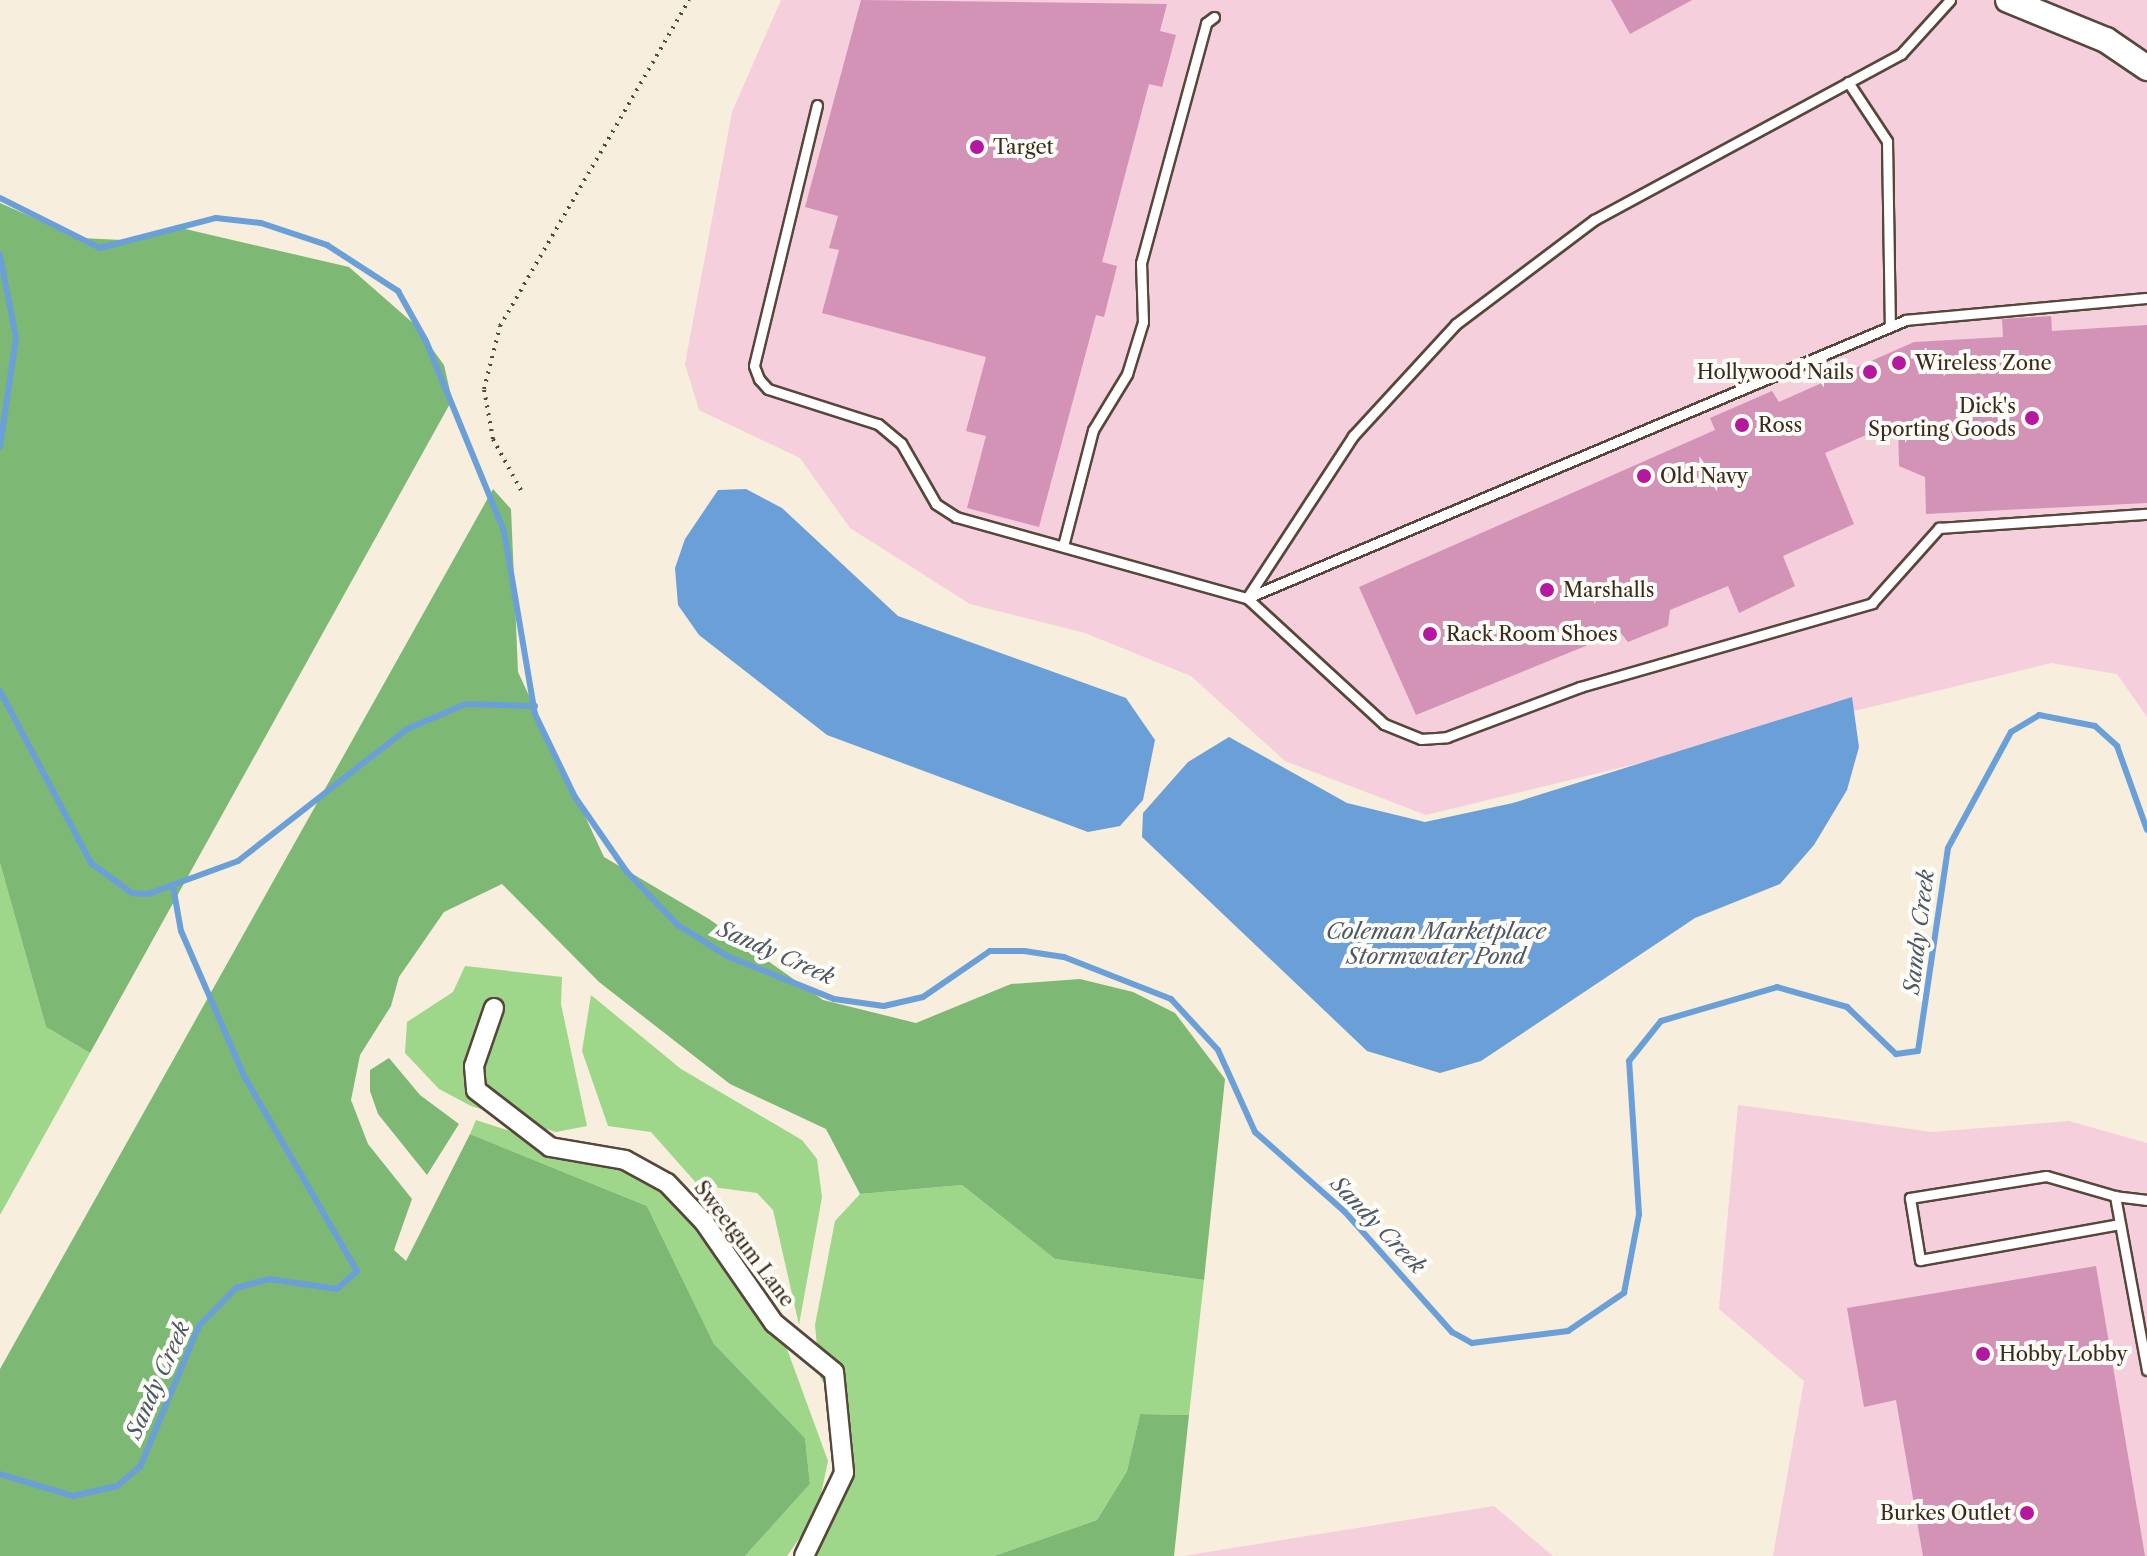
<!DOCTYPE html>
<style>
body{margin:0}
#map{position:relative;width:2147px;height:1556px;overflow:hidden;background:#f7eedd;font-family:"Libre Caslon Text",serif}
div>[style]{position:absolute}
.built>*{inset:0;background:#f5cfdb}
.green>*{inset:0;background:#9ed789}
.forest>*{inset:0;background:#7eb875}
.water>*{inset:0;background:#6b9fd7}
.stream>*{height:6px;margin:-3px;padding:0 3px;transform-origin:3px;border-radius:3px;background:#6b9fd7}
.building>*{inset:0;background:#d393b7}
.path>*{height:4px;margin-top:-2px;transform-origin:0;background:repeating-linear-gradient(90deg,#57473b 0 2px,transparent 0 8px)}
.roads{filter:drop-shadow(2px 0 #57473b) drop-shadow(-2px 0 #57473b) drop-shadow(0 2px #57473b) drop-shadow(0 -2px #57473b)}
.service>*{height:9px;margin:-4.5px;padding:0 4.5px;transform-origin:4.5px;border-radius:4.5px;background:#fff}
.minor>*{height:18px;margin:-9px;padding:0 9px;transform-origin:9px;border-radius:9px;background:#fff}
.tertiary>*{height:24px;margin:-12px;padding:0 12px;transform-origin:12px;border-radius:12px;background:#fff}
.dots>*{width:22px;height:22px;translate:-50% -50%;box-sizing:border-box;border:4px solid #fdfcf7;border-radius:50%}
span{translate:-50% -50%;white-space:nowrap;text-align:center;line-height:1.15;-webkit-text-stroke:8px #fdfcf7;paint-order:stroke}
.poi-label{font-size:20px;color:#3b2a1e}
.left{translate:0 -50%;text-align:left}
.right{translate:-100% -50%;text-align:right}
.street-label{font-size:20px;color:#3b2a1e}
.water-label{font-size:22px;color:#4e5968;font-style:italic}
</style>
<div id="map">
<div class="built">
<i style="clip-path:polygon(781px 0,2147px 0,2147px 717px,2117px 674px,2051px 663px,1426px 815px,1285px 761px,1191px 676px,1085px 633px,970px 604px,850px 528px,800px 458px,699px 410px,685px 364px,732px 112px)"></i>
<i style="clip-path:polygon(1738px 1105px,1932px 1132px,2069px 1121px,2147px 1143px,2147px 1556px,1773px 1556px,1804px 1381px,1719px 1309px)"></i>
<i style="clip-path:polygon(1494px 1506px,1553px 1556px,1183px 1556px)"></i>
</div>
<div class="green">
<i style="clip-path:polygon(0 863px,46px 1027px,90px 1053px,0 1215px)"></i>
<i style="clip-path:polygon(465px 966px,562px 977px,561px 1004px,587px 1126px,556px 1132px,471px 1106px,439px 1089px,405px 1053px,407px 1022px,453px 992px)"></i>
<i style="clip-path:polygon(591px 995px,681px 1069px,802px 1140px,817px 1159px,822px 1197px,799px 1325px,773px 1210px,757px 1193px,698px 1185px,651px 1132px,608px 1126px,582px 1051px)"></i>
<i style="clip-path:polygon(476px 1120px,562px 1148px,595px 1147px,720px 1218px,749px 1245px,828px 1461px,817px 1513px,787px 1556px,745px 1556px,810px 1484px,805px 1438px,714px 1344px,647px 1206px,470px 1134px)"></i>
<i style="clip-path:polygon(962px 1185px,1055px 1259px,1204px 1280px,1189px 1415px,1140px 1414px,1127px 1471px,1097px 1520px,994px 1556px,811px 1556px,855px 1469px,851px 1429px,820px 1377px,815px 1325px,835px 1221px,860px 1194px)"></i>
</div>
<div class="forest">
<i style="clip-path:polygon(0 203px,80px 238px,122px 240px,181px 228px,349px 267px,414px 324px,444px 365px,452px 400px,90px 1053px,46px 1027px,0 863px)"></i>
<i style="clip-path:polygon(493px 489px,511px 509px,518px 672px,604px 857px,709px 919px,823px 1000px,916px 1023px,1011px 984px,1080px 979px,1133px 992px,1175px 1013px,1225px 1079px,1204px 1280px,1055px 1259px,962px 1185px,860px 1194px,826px 1129px,730px 1084px,599px 982px,502px 884px,444px 912px,399px 977px,391px 1006px,360px 1055px,351px 1100px,368px 1144px,412px 1199px,394px 1250px,406px 1261px,470px 1134px,647px 1206px,714px 1344px,805px 1438px,810px 1484px,745px 1556px,0 1556px,0 1369px)"></i>
<i style="clip-path:polygon(389px 1058px,420px 1095px,459px 1124px,427px 1175px,378px 1114px,370px 1091px,370px 1070px)"></i>
<i style="clip-path:polygon(1140px 1414px,1189px 1415px,1174px 1556px,994px 1556px,1097px 1520px,1127px 1471px)"></i>
</div>
<div class="water">
<i style="clip-path:polygon(746px 489px,782px 508px,898px 616px,1126px 698px,1155px 740px,1143px 800px,1120px 826px,1088px 832px,827px 735px,699px 635px,678px 605px,675px 568px,685px 539px,718px 490px)"></i>
<i style="clip-path:polygon(1852px 697px,1859px 747px,1847px 790px,1814px 845px,1780px 884px,1695px 918px,1481px 1061px,1440px 1073px,1367px 1051px,1142px 837px,1143px 813px,1188px 762px,1229px 737px,1347px 803px,1425px 822px,1513px 803px)"></i>
</div>
<div class="stream">
<i style="left:0;top:198px;width:112px;rotate:26.6deg"></i>
<i style="left:100px;top:248px;width:120px;rotate:-14.5deg"></i>
<i style="left:216px;top:218px;width:45px;rotate:6.3deg"></i>
<i style="left:261px;top:223px;width:70px;rotate:18.4deg"></i>
<i style="left:327px;top:245px;width:85px;rotate:32.9deg"></i>
<i style="left:398px;top:291px;width:57px;rotate:60.8deg"></i>
<i style="left:426px;top:341px;width:205px;rotate:67.7deg"></i>
<i style="left:504px;top:531px;width:186px;rotate:80.4deg"></i>
<i style="left:535px;top:714px;width:92px;rotate:64.3deg"></i>
<i style="left:575px;top:797px;width:91px;rotate:55.3deg"></i>
<i style="left:627px;top:872px;width:74px;rotate:46.1deg"></i>
<i style="left:678px;top:925px;width:58px;rotate:32.3deg"></i>
<i style="left:727px;top:956px;width:115px;rotate:21.9deg"></i>
<i style="left:834px;top:999px;width:50px;rotate:8deg"></i>
<i style="left:884px;top:1006px;width:40px;rotate:-13deg"></i>
<i style="left:923px;top:997px;width:81px;rotate:-34.5deg"></i>
<i style="left:990px;top:951px;width:34px"></i>
<i style="left:1024px;top:951px;width:40px;rotate:8.5deg"></i>
<i style="left:1064px;top:957px;width:115px;rotate:21.4deg"></i>
<i style="left:1171px;top:999px;width:69px;rotate:47.3deg"></i>
<i style="left:1218px;top:1050px;width:90px;rotate:65.7deg"></i>
<i style="left:1255px;top:1132px;width:120px;rotate:41.6deg"></i>
<i style="left:1345px;top:1212px;width:161px;rotate:48.3deg"></i>
<i style="left:1452px;top:1332px;width:23px;rotate:29deg"></i>
<i style="left:1472px;top:1343px;width:97px;rotate:-7.1deg"></i>
<i style="left:1568px;top:1331px;width:68px;rotate:-34.2deg"></i>
<i style="left:1624px;top:1293px;width:80px;rotate:-79.2deg"></i>
<i style="left:1639px;top:1214px;width:153px;rotate:-93.7deg"></i>
<i style="left:1629px;top:1061px;width:51px;rotate:-51.3deg"></i>
<i style="left:1661px;top:1021px;width:121px;rotate:-16.3deg"></i>
<i style="left:1777px;top:987px;width:73px;rotate:15.9deg"></i>
<i style="left:1847px;top:1007px;width:68px;rotate:43.8deg"></i>
<i style="left:1896px;top:1054px;width:22px;rotate:-8deg"></i>
<i style="left:1918px;top:1051px;width:205px;rotate:-81.6deg"></i>
<i style="left:1948px;top:848px;width:132px;rotate:-61.5deg"></i>
<i style="left:2011px;top:732px;width:33px;rotate:-31deg"></i>
<i style="left:2039px;top:715px;width:57px;rotate:11.1deg"></i>
<i style="left:2095px;top:726px;width:30px;rotate:42deg"></i>
<i style="left:2117px;top:746px;width:89px;rotate:70.3deg"></i>
<i style="left:0;top:255px;width:85px;rotate:79.1deg"></i>
<i style="left:16px;top:338px;width:110px;rotate:98.4deg"></i>
<i style="left:0;top:691px;width:195px;rotate:62.1deg"></i>
<i style="left:91px;top:863px;width:51px;rotate:36.2deg"></i>
<i style="left:132px;top:893px;width:16px;rotate:4deg"></i>
<i style="left:148px;top:894px;width:96px;rotate:-20.1deg"></i>
<i style="left:238px;top:861px;width:214px;rotate:-38deg"></i>
<i style="left:407px;top:729px;width:64px;rotate:-23deg"></i>
<i style="left:466px;top:704px;width:69px;rotate:1.7deg"></i>
<i style="left:0;top:1474px;width:76px;rotate:16.8deg"></i>
<i style="left:73px;top:1496px;width:45px;rotate:-12.8deg"></i>
<i style="left:117px;top:1486px;width:30px;rotate:-40deg"></i>
<i style="left:140px;top:1467px;width:153px;rotate:-67.3deg"></i>
<i style="left:199px;top:1326px;width:53px;rotate:-45.8deg"></i>
<i style="left:236px;top:1288px;width:34px;rotate:-15deg"></i>
<i style="left:269px;top:1279px;width:69px;rotate:8.4deg"></i>
<i style="left:337px;top:1289px;width:27px;rotate:-42deg"></i>
<i style="left:357px;top:1271px;width:223px;rotate:-120.1deg"></i>
<i style="left:245px;top:1078px;width:160px;rotate:-113.5deg"></i>
<i style="left:181px;top:931px;width:46px;rotate:-100.1deg"></i>
</div>
<div class="building">
<i style="clip-path:polygon(861px 0,1167px 4px,1160px 31px,1176px 35px,1162px 87px,1149px 84px,1102px 262px,1117px 266px,1104px 317px,1096px 315px,1039px 527px,967px 508px,986px 436px,966px 431px,986px 357px,822px 313px,839px 250px,829px 248px,838px 216px,805px 207px)"></i>
<i style="clip-path:polygon(1611px 0,1692px 0,1630px 34px)"></i>
<i style="clip-path:polygon(2051px 316px,2052px 331px,2147px 325px,2147px 503px,1926px 514px,1925px 477px,1899px 466px,1898px 421px,1825px 453px,1854px 524px,1783px 556px,1795px 586px,1739px 613px,1728px 586px,1670px 610px,1668px 626px,1628px 642px,1620px 632px,1416px 715px,1359px 587px,1715px 430px,1710px 418px,1772px 391px,1779px 402px,1914px 342px,2003px 337px,2002px 319px)"></i>
<i style="clip-path:polygon(2096px 1266px,2145px 1556px,1923px 1556px,1896px 1400px,1864px 1407px,1847px 1308px)"></i>
</div>
<div class="path">
<i style="left:521px;top:490px;width:58px;rotate:-118.8deg"></i>
<i style="left:493px;top:439px;width:51px;rotate:-100.2deg"></i>
<i style="left:484px;top:389px;width:65px;rotate:-75.7deg"></i>
<i style="left:500px;top:326px;width:377px;rotate:-59.9deg"></i>
</div>
<div class="roads">
<div class="service">
<i style="left:1848px;top:82px;width:71px;rotate:56.5deg"></i>
<i style="left:1887px;top:141px;width:185px;rotate:89.1deg"></i>
<i style="left:817px;top:105px;width:268px;rotate:103.6deg"></i>
<i style="left:754px;top:366px;width:14px;rotate:69deg"></i>
<i style="left:759px;top:379px;width:13px;rotate:48deg"></i>
<i style="left:768px;top:389px;width:115px;rotate:17.7deg"></i>
<i style="left:878px;top:424px;width:30px;rotate:40deg"></i>
<i style="left:901px;top:443px;width:70px;rotate:60.2deg"></i>
<i style="left:936px;top:504px;width:24px;rotate:33deg"></i>
<i style="left:956px;top:517px;width:302px;rotate:15.6deg"></i>
<i style="left:1247px;top:598px;width:194px;rotate:-56.8deg"></i>
<i style="left:1353px;top:436px;width:152px;rotate:-47.4deg"></i>
<i style="left:1456px;top:324px;width:173px;rotate:-37deg"></i>
<i style="left:1594px;top:220px;width:349px;rotate:-28.4deg"></i>
<i style="left:1901px;top:54px;width:73px;rotate:-47.8deg"></i>
<i style="left:2147px;top:298px;width:242px;rotate:174.8deg"></i>
<i style="left:1906px;top:320px;width:715px;rotate:157.13deg"></i>
<i style="left:1247px;top:598px;width:186px;rotate:42.6deg"></i>
<i style="left:1384px;top:724px;width:40px;rotate:22deg"></i>
<i style="left:1421px;top:739px;width:26px;rotate:-4deg"></i>
<i style="left:1447px;top:737px;width:142px;rotate:-20.6deg"></i>
<i style="left:1580px;top:687px;width:304px;rotate:-16deg"></i>
<i style="left:1872px;top:603px;width:101px;rotate:-48.2deg"></i>
<i style="left:1939px;top:528px;width:208px;rotate:-3.9deg"></i>
<i style="left:1063px;top:546px;width:120px;rotate:-75.5deg"></i>
<i style="left:1093px;top:430px;width:66px;rotate:-58.7deg"></i>
<i style="left:1127px;top:374px;width:54px;rotate:-72.9deg"></i>
<i style="left:1143px;top:322px;width:59px;rotate:-91.9deg"></i>
<i style="left:1141px;top:263px;width:249px;rotate:-74.8deg"></i>
<i style="left:1206px;top:23px;width:10px;rotate:-37deg"></i>
<i style="left:2115px;top:1196px;width:72px;rotate:-163.8deg"></i>
<i style="left:2046px;top:1176px;width:138px;rotate:170.8deg"></i>
<i style="left:1910px;top:1198px;width:63px;rotate:80.8deg"></i>
<i style="left:1920px;top:1260px;width:203px;rotate:-10.2deg"></i>
<i style="left:2147px;top:1200px;width:32px;rotate:-173deg"></i>
<i style="left:2115px;top:1196px;width:177px;rotate:79.6deg"></i>
</div>
<div class="minor">
<i style="left:494px;top:1008px;width:61px;rotate:109deg"></i>
<i style="left:474px;top:1066px;width:24px;rotate:85deg"></i>
<i style="left:476px;top:1090px;width:93px;rotate:37.6deg"></i>
<i style="left:550px;top:1147px;width:76px;rotate:9.8deg"></i>
<i style="left:625px;top:1160px;width:48px;rotate:28.7deg"></i>
<i style="left:667px;top:1183px;width:54px;rotate:46.5deg"></i>
<i style="left:704px;top:1222px;width:123px;rotate:55.3deg"></i>
<i style="left:774px;top:1323px;width:77px;rotate:39.2deg"></i>
<i style="left:834px;top:1372px;width:101px;rotate:84.3deg"></i>
<i style="left:844px;top:1473px;width:92px;rotate:115.7deg"></i>
</div>
<div class="tertiary">
<i style="left:2008px;top:0;width:106px;rotate:22.2deg"></i>
<i style="left:2106px;top:40px;width:50px;rotate:34.3deg"></i>
</div>
</div>
<div class="dots">
<i style="left:977px;top:147px;background:#b5179e"></i>
<i style="left:1899px;top:363px;background:#b5179e"></i>
<i style="left:1870px;top:372px;background:#b5179e"></i>
<i style="left:2032px;top:418px;background:#b5179e"></i>
<i style="left:1742px;top:425px;background:#b5179e"></i>
<i style="left:1644px;top:476px;background:#b5179e"></i>
<i style="left:1547px;top:590px;background:#b5179e"></i>
<i style="left:1430px;top:634px;background:#b5179e"></i>
<i style="left:1983px;top:1354px;background:#b5179e"></i>
<i style="left:2027px;top:1513px;background:#b5179e"></i>
</div>
<div class="poi-label">
<span class="left" style="left:993px;top:147px">Target</span>
<span class="left" style="left:1915px;top:363px">Wireless Zone</span>
<span class="right" style="left:1854px;top:372px">Hollywood Nails</span>
<span class="right" style="left:2016px;top:418px">Dick's<br>Sporting Goods</span>
<span class="left" style="left:1758px;top:425px">Ross</span>
<span class="left" style="left:1660px;top:476px">Old Navy</span>
<span class="left" style="left:1563px;top:590px">Marshalls</span>
<span class="left" style="left:1446px;top:634px">Rack Room Shoes</span>
<span class="left" style="left:1999px;top:1354px">Hobby Lobby</span>
<span class="right" style="left:2011px;top:1513px">Burkes Outlet</span>
</div>
<div class="street-label">
<span style="left:744px;top:1244px;rotate:53deg">Sweetgum Lane</span>
</div>
<div class="water-label">
<span style="left:1436px;top:944px">Coleman Marketplace<br>Stormwater Pond</span>
<span style="left:1919px;top:932px;rotate:-83deg">Sandy Creek</span>
<span style="left:776px;top:953px;rotate:24deg">Sandy Creek</span>
<span style="left:1378px;top:1225px;rotate:46deg">Sandy Creek</span>
<span style="left:158px;top:1380px;rotate:-66deg">Sandy Creek</span>
</div>
</div>
